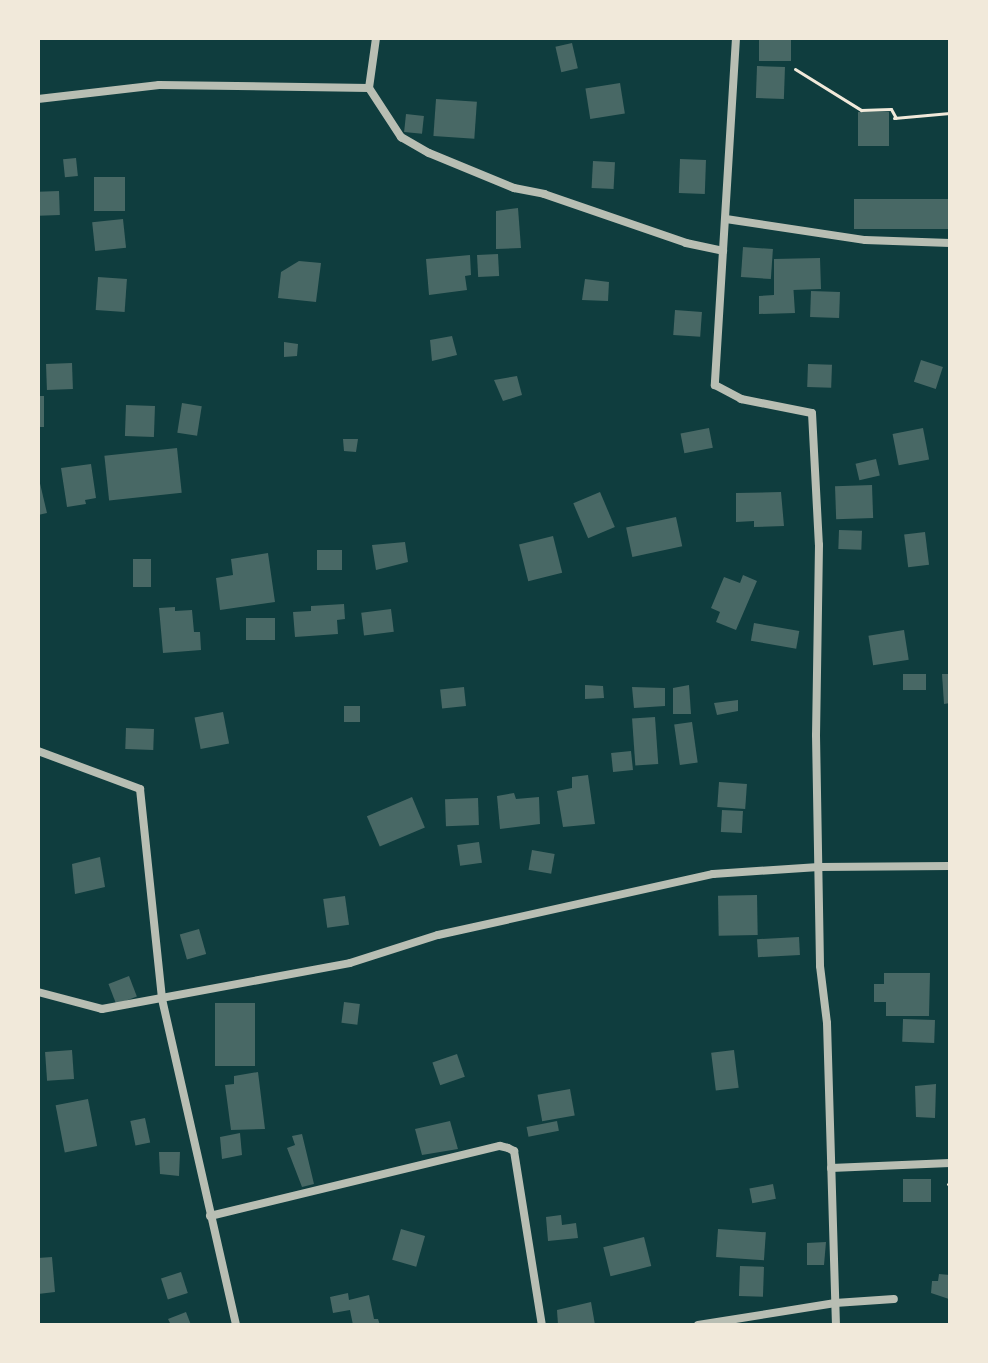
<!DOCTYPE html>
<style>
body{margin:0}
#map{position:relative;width:988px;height:1363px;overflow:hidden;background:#0f3d3e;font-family:Roboto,sans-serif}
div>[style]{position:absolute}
.building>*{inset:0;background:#486865;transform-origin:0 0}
.path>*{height:3px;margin:-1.5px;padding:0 1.5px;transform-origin:1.5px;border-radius:1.5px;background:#f1e9da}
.minor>*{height:8px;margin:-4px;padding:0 4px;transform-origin:4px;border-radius:4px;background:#b8beb3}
span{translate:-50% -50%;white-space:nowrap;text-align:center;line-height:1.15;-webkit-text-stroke:6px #f1e9da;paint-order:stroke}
.frame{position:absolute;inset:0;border:40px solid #f1e9da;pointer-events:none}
</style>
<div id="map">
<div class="building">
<i style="left:759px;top:38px;width:32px;height:23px"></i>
<i style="left:572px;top:43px;width:26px;height:17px;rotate:77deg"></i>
<i style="left:757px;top:66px;width:28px;height:32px;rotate:2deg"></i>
<i style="left:620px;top:83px;width:31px;height:35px;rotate:81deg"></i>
<i style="left:436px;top:99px;width:41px;height:37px;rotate:4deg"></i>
<i style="left:858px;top:112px;width:31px;height:34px"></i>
<i style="left:406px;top:114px;width:18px;height:18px;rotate:6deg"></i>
<i style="left:76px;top:158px;width:18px;height:13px;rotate:84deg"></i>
<i style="left:680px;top:159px;width:26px;height:34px;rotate:2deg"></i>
<i style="left:593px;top:161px;width:22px;height:27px;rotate:3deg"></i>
<i style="left:125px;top:177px;width:34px;height:31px;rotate:90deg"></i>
<i style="left:59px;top:191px;width:24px;height:21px;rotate:88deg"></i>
<i style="left:950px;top:199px;width:30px;height:96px;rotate:90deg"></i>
<i style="clip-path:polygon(518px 208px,521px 248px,496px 249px,496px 211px)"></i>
<i style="left:123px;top:219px;width:29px;height:31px;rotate:84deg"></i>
<i style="left:743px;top:247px;width:30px;height:30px;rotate:4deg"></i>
<i style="left:498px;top:254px;width:22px;height:21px;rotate:87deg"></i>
<i style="clip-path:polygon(470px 255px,471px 275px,465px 276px,467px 290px,429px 295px,426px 259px)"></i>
<i style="clip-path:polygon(820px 258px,821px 289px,793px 290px,792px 267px,795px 313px,759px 314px,759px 296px,774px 295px,774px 259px)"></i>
<i style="clip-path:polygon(299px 261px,321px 263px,316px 302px,278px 298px,281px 272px)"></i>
<i style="left:98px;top:277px;width:29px;height:33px;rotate:4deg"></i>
<i style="clip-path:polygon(585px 279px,609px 282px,608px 301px,582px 300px)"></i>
<i style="left:811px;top:291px;width:29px;height:26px;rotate:2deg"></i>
<i style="left:675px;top:310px;width:27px;height:25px;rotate:4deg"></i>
<i style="clip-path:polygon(452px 336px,457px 355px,432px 361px,430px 340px)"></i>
<i style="clip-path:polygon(284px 342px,298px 344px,297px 356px,284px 357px)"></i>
<i style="left:921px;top:360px;width:23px;height:23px;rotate:18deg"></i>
<i style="left:72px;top:363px;width:26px;height:26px;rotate:88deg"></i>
<i style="left:808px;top:364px;width:24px;height:23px;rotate:2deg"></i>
<i style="clip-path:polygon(517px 376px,522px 395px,503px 401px,494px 380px)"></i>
<i style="left:38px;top:396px;width:6px;height:31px"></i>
<i style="left:182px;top:403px;width:20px;height:30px;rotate:9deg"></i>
<i style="left:126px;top:405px;width:29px;height:31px;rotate:2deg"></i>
<i style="left:709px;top:428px;width:20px;height:29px;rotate:79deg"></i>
<i style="left:923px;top:428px;width:32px;height:31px;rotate:79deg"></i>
<i style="clip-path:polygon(343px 439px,358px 439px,356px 452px,344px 451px)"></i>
<i style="left:177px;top:448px;width:45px;height:73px;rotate:84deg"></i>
<i style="left:876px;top:459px;width:17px;height:21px;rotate:77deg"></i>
<i style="clip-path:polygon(91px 464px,96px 498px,85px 500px,86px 504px,67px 507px,61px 468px)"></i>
<i style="clip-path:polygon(38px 475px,47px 513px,38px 515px)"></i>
<i style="left:872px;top:485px;width:33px;height:37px;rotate:88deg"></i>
<i style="left:600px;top:492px;width:38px;height:29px;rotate:67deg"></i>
<i style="clip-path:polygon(781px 492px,784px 526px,754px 527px,754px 521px,736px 522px,736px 493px)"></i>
<i style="left:676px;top:517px;width:30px;height:51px;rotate:78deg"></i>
<i style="left:839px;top:530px;width:23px;height:19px;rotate:2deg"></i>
<i style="left:925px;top:532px;width:33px;height:21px;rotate:83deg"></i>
<i style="left:553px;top:536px;width:38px;height:35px;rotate:76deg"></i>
<i style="clip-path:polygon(405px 542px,408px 562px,376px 570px,372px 545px)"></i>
<i style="left:317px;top:550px;width:25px;height:20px"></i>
<i style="clip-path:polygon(268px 553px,275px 602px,220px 610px,216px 578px,233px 575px,231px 559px)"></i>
<i style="left:133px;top:559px;width:18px;height:28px"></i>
<i style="clip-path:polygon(743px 575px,757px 581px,736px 630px,716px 622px,720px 612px,711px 608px,724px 577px,740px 583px)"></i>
<i style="clip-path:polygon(344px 604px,345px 619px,337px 620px,338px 634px,295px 637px,293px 612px,311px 611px,311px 606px)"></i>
<i style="clip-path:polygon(175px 607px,175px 611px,192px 610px,194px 632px,200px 632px,201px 650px,163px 653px,159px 608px)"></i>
<i style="left:391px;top:609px;width:23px;height:30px;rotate:83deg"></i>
<i style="left:246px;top:618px;width:29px;height:22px"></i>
<i style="left:754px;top:623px;width:46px;height:18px;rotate:10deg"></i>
<i style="left:904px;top:630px;width:30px;height:36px;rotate:81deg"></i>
<i style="left:926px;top:674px;width:16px;height:23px;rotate:90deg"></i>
<i style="clip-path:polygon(942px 674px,950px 674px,950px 703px,944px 704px)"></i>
<i style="clip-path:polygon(585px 685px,603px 686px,604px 698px,585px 699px)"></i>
<i style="clip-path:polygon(689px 685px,691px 714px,673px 714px,673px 688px)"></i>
<i style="left:464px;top:687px;width:19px;height:24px;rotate:84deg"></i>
<i style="clip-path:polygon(632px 687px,665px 688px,665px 706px,634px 708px)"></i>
<i style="clip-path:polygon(738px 700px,738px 711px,717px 715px,714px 703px)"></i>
<i style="left:344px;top:706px;width:16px;height:16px"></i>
<i style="left:223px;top:712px;width:32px;height:29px;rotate:79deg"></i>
<i style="left:655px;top:717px;width:47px;height:23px;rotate:86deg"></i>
<i style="left:692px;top:722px;width:41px;height:18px;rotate:82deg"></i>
<i style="left:126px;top:728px;width:28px;height:21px;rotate:2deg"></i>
<i style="left:631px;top:751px;width:19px;height:20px;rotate:84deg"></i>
<i style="clip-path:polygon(588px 775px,595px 824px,563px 827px,557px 791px,572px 788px,572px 777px)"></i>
<i style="left:719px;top:782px;width:28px;height:25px;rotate:4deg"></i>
<i style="clip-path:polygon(514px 793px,516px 799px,539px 797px,540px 824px,500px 829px,497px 796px)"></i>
<i style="left:412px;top:797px;width:33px;height:49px;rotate:67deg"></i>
<i style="left:478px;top:798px;width:27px;height:33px;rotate:88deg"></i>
<i style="left:722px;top:810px;width:21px;height:22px;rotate:3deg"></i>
<i style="left:479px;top:842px;width:21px;height:22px;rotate:82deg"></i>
<i style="left:532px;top:850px;width:23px;height:20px;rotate:10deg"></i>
<i style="clip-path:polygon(100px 857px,105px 887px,75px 894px,72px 864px)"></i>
<i style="left:757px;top:895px;width:40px;height:39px;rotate:89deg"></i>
<i style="left:345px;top:896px;width:29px;height:22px;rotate:82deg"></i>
<i style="left:199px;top:929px;width:26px;height:20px;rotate:74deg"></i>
<i style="left:799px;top:937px;width:18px;height:42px;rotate:87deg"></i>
<i style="clip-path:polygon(884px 973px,930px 973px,929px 1016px,886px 1016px,886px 1002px,874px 1002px,874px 984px,884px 984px)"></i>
<i style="left:129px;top:976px;width:22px;height:22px;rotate:69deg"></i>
<i style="left:344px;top:1002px;width:16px;height:21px;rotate:7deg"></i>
<i style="left:215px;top:1003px;width:40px;height:63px"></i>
<i style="left:935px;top:1020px;width:23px;height:32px;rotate:92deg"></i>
<i style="left:72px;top:1050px;width:29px;height:27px;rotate:86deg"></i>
<i style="left:734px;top:1050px;width:38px;height:23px;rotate:83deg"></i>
<i style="left:457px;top:1054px;width:24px;height:26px;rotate:71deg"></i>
<i style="clip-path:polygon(258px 1072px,265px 1129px,231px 1130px,225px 1085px,234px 1084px,234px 1076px)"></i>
<i style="clip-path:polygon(936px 1084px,935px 1118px,916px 1117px,915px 1086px)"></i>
<i style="left:570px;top:1089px;width:27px;height:33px;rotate:80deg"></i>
<i style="left:88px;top:1099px;width:48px;height:33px;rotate:79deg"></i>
<i style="left:145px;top:1118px;width:25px;height:15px;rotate:78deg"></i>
<i style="clip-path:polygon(450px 1121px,458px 1149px,422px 1155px,415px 1129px)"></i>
<i style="left:557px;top:1121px;width:10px;height:31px;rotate:79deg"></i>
<i style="clip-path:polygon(240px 1133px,242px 1155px,222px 1159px,220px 1137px)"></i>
<i style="clip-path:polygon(302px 1134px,314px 1184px,302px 1187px,287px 1148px,295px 1145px,292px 1136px)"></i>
<i style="clip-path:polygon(159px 1152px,180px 1152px,179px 1176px,160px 1174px)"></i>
<i style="left:931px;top:1179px;width:23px;height:28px;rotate:90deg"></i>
<i style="left:773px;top:1184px;width:15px;height:24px;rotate:79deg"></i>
<i style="clip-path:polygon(561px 1215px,562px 1225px,576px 1223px,578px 1238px,548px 1241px,546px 1217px)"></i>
<i style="left:401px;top:1229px;width:25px;height:32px;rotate:16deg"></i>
<i style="left:718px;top:1229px;width:48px;height:28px;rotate:4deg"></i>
<i style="left:644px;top:1237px;width:30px;height:42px;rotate:76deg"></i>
<i style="clip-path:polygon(826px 1242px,824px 1265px,807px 1265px,807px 1243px)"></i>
<i style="clip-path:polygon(52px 1257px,55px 1292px,38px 1294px,38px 1258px)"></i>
<i style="left:740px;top:1266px;width:24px;height:30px;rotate:2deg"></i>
<i style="left:181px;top:1272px;width:22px;height:21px;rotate:72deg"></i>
<i style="clip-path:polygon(939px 1274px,950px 1275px,949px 1299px,931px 1293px,932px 1281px,938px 1281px)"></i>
<i style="clip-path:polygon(348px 1293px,349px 1300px,369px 1295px,374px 1319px,378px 1319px,380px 1325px,353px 1325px,350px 1310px,333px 1313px,330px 1297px)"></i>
<i style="clip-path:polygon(591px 1302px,595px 1325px,558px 1325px,557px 1310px)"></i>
<i style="clip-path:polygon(186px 1312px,191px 1325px,171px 1325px,168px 1319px)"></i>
</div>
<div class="path">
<i style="left:795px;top:69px;width:78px;rotate:31.8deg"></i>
<i style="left:861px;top:110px;width:30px;rotate:-2deg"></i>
<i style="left:891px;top:109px;width:10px;rotate:61deg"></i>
<i style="left:894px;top:118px;width:56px;rotate:-5.1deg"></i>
<i style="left:948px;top:1184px;width:3px;rotate:45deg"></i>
</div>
<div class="minor">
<i style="left:736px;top:38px;width:348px;rotate:93.5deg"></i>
<i style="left:715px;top:385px;width:30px;rotate:28deg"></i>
<i style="left:741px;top:399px;width:72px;rotate:11.2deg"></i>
<i style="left:812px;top:413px;width:132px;rotate:87deg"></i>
<i style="left:819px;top:545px;width:190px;rotate:90.9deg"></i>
<i style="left:816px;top:735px;width:231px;rotate:89deg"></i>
<i style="left:820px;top:966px;width:57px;rotate:83deg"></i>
<i style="left:827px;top:1023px;width:302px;rotate:88.3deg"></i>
<i style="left:369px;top:88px;width:50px;rotate:-82deg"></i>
<i style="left:38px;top:99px;width:122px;rotate:-6.6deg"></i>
<i style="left:159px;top:85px;width:210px;rotate:0.8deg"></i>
<i style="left:369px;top:88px;width:59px;rotate:56.9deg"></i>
<i style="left:401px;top:137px;width:32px;rotate:30deg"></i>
<i style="left:429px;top:153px;width:92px;rotate:22.4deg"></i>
<i style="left:514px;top:188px;width:31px;rotate:11deg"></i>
<i style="left:544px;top:194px;width:150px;rotate:19deg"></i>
<i style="left:686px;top:243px;width:38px;rotate:12deg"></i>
<i style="left:726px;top:219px;width:141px;rotate:8.6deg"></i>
<i style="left:865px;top:240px;width:85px;rotate:2deg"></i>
<i style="left:38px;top:751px;width:109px;rotate:20.4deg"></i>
<i style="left:140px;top:789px;width:211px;rotate:84deg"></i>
<i style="left:162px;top:999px;width:334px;rotate:77.2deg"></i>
<i style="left:38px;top:992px;width:66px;rotate:14.9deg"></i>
<i style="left:102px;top:1009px;width:252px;rotate:-10.5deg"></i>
<i style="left:350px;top:963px;width:92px;rotate:-17.7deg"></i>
<i style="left:438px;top:935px;width:282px;rotate:-12.5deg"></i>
<i style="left:713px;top:874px;width:106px;rotate:-3.8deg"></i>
<i style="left:819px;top:867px;width:131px;rotate:-0.4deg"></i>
<i style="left:831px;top:1168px;width:119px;rotate:-2.4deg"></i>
<i style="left:210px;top:1216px;width:298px;rotate:-13.6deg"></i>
<i style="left:500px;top:1146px;width:8px;rotate:14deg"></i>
<i style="left:508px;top:1148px;width:7px;rotate:27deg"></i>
<i style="left:514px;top:1151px;width:176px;rotate:80.9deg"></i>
<i style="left:698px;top:1325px;width:139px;rotate:-9.1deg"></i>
<i style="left:835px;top:1303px;width:59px;rotate:-3.9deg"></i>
</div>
<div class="frame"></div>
</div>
